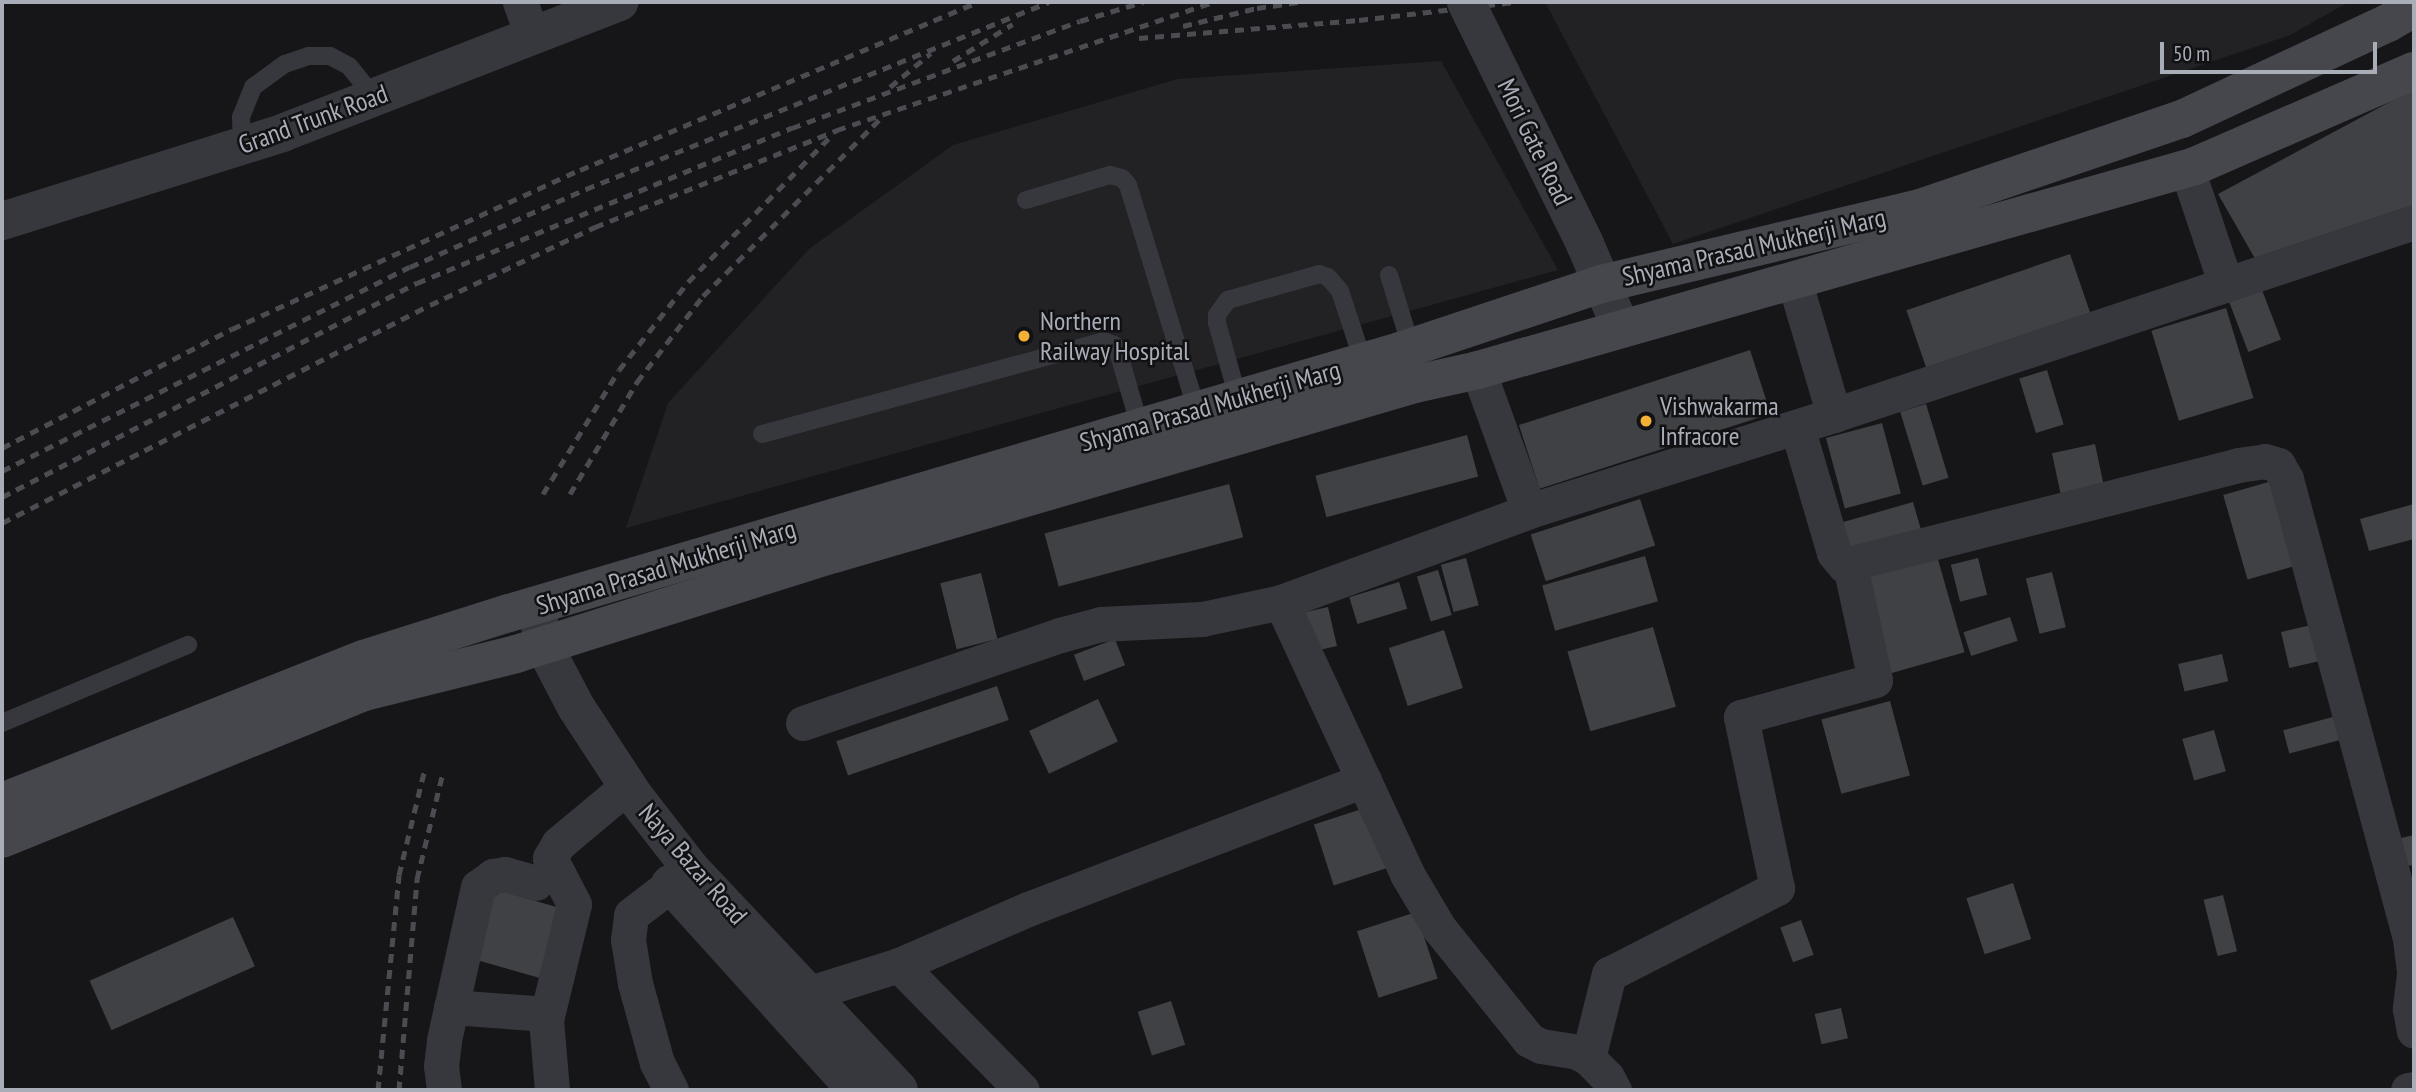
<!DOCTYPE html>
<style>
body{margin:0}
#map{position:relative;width:2416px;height:1092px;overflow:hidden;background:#161618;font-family:"PT Sans Narrow",sans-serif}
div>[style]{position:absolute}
.built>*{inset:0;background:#222225}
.building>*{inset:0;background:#404145;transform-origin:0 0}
.service>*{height:18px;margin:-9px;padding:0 9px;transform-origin:9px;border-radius:9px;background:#37383d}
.minor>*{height:35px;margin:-17.5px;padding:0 17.5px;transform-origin:17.5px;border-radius:17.5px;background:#37383d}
.tertiary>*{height:38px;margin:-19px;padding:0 19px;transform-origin:19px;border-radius:19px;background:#37383d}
.secondary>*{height:38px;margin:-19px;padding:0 19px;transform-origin:19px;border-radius:19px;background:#45474d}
.rail>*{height:5px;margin-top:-2.5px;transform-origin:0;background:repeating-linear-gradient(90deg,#4a4c52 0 9px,transparent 0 16px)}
.tertiary-bridge>*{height:38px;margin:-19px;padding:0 19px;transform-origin:19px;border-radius:19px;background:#37383d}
.dots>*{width:19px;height:19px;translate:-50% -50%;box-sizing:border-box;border:4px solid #111113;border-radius:50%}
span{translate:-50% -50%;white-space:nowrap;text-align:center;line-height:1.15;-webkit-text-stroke:5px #111113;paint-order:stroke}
.street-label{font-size:26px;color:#a8adb8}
.poi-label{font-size:26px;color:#a8adb8}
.left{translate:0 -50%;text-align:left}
.frame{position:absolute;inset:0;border:4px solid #a8adb8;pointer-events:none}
.scale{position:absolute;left:2160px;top:42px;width:217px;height:32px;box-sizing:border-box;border:4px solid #a8adb8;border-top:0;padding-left:9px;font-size:21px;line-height:24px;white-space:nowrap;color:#a8adb8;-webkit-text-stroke:5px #111113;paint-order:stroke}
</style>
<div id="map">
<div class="built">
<i style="clip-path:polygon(1545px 2px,2349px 2px,2290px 35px,1673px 244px)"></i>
<i style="clip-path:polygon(1441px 61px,1558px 270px,626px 528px,668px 403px,809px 249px,953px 145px,1178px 79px)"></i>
</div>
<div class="building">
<i style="clip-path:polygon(2414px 89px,2414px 213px,2261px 269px,2218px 194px)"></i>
<i style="left:2070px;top:254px;width:68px;height:173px;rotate:71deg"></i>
<i style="left:2262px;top:290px;width:53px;height:35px;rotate:69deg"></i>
<i style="left:2226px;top:308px;width:94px;height:78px;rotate:73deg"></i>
<i style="left:1750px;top:350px;width:67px;height:243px;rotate:72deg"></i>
<i style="left:2047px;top:370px;width:57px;height:29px;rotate:73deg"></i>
<i style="left:1926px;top:404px;width:77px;height:27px;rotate:73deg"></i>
<i style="left:1882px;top:423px;width:73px;height:58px;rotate:75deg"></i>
<i style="left:1467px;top:435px;width:43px;height:157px;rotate:75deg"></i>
<i style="left:2095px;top:444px;width:49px;height:44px;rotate:78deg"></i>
<i style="left:2279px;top:479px;width:88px;height:58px;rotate:74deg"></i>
<i style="left:1229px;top:484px;width:55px;height:191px;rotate:75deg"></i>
<i style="left:1640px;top:499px;width:49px;height:115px;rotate:72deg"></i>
<i style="left:1913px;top:502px;width:37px;height:76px;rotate:74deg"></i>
<i style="clip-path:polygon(2414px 504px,2414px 539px,2369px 551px,2360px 519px)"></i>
<i style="left:1645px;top:556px;width:47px;height:107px;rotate:74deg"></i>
<i style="left:1937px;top:556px;width:100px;height:83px;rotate:74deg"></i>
<i style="left:1466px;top:558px;width:49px;height:26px;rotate:75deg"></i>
<i style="left:1978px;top:558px;width:38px;height:28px;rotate:76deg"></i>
<i style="left:1438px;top:570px;width:47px;height:22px;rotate:73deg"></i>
<i style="left:2052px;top:572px;width:57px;height:27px;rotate:76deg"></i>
<i style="left:981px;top:573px;width:68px;height:42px;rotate:76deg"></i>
<i style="left:1399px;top:582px;width:28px;height:52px;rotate:73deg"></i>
<i style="left:1328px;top:607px;width:40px;height:25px;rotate:77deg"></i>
<i style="left:2010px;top:617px;width:25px;height:49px;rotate:72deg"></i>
<i style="left:2320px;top:623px;width:37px;height:40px;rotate:77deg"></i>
<i style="left:1653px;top:627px;width:83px;height:89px;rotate:74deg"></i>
<i style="left:1444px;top:630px;width:61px;height:58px;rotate:72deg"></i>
<i style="left:1115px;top:639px;width:28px;height:44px;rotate:69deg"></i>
<i style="left:2222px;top:654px;width:28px;height:45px;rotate:77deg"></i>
<i style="left:997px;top:686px;width:36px;height:170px;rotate:71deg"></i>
<i style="left:1098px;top:699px;width:47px;height:76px;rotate:65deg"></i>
<i style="left:1890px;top:701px;width:77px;height:71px;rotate:75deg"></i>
<i style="left:2344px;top:714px;width:24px;height:63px;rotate:75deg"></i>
<i style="left:2214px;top:730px;width:43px;height:33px;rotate:74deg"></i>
<i style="left:1371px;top:806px;width:64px;height:60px;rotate:72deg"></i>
<i style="clip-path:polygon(2414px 835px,2414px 865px,2408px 866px,2401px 838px)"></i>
<i style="left:2013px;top:883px;width:59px;height:49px;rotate:72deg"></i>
<i style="left:487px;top:887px;width:75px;height:73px;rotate:16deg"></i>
<i style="left:2223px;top:895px;width:58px;height:20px;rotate:76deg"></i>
<i style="left:1416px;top:912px;width:70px;height:62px;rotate:72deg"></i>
<i style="left:233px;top:917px;width:54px;height:157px;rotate:66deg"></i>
<i style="left:1801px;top:920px;width:37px;height:22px;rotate:70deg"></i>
<i style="left:1171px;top:1001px;width:46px;height:35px;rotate:72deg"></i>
<i style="left:1841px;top:1008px;width:31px;height:27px;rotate:77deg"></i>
</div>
<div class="service">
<i style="left:242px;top:145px;width:28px;rotate:-92deg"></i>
<i style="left:241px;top:117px;width:32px;rotate:-68deg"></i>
<i style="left:253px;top:87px;width:39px;rotate:-36deg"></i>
<i style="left:285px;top:64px;width:24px;rotate:-19deg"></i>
<i style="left:308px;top:56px;width:22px"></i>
<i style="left:330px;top:56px;width:21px;rotate:28deg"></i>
<i style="left:349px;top:66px;width:40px;rotate:51deg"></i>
<i style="left:1026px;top:200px;width:88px;rotate:-16.6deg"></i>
<i style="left:1110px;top:175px;width:12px;rotate:14deg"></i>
<i style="left:1122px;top:178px;width:9px;rotate:49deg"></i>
<i style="left:1128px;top:185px;width:235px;rotate:73deg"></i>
<i style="left:1389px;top:275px;width:75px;rotate:73deg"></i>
<i style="left:1238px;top:398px;width:78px;rotate:-105.6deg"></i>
<i style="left:1217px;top:323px;width:8px;rotate:-90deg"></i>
<i style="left:1217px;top:315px;width:19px;rotate:-54deg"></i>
<i style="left:1228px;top:300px;width:95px;rotate:-15.9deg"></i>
<i style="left:1319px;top:274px;width:9px;rotate:18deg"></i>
<i style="left:1328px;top:277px;width:18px;rotate:49deg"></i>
<i style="left:1340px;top:291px;width:74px;rotate:71.8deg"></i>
<i style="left:762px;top:434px;width:354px;rotate:-15.2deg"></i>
<i style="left:1104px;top:341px;width:11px;rotate:22deg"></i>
<i style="left:1114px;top:345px;width:14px;rotate:65deg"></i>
<i style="left:1120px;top:358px;width:72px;rotate:73.8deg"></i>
<i style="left:2px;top:723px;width:202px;rotate:-22.8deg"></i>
</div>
<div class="minor">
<i style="left:520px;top:2px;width:35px;rotate:70deg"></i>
<i style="left:2187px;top:169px;width:122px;rotate:71.4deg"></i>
<i style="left:1794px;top:280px;width:141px;rotate:73.5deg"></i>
<i style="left:1478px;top:370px;width:150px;rotate:70.1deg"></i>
<i style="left:1797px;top:427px;width:131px;rotate:73.6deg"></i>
<i style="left:1834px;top:553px;width:16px;rotate:50deg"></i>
<i style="left:1844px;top:565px;width:406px;rotate:-14.2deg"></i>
<i style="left:2238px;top:465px;width:27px;rotate:-8deg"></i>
<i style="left:2265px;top:461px;width:14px;rotate:17deg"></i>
<i style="left:2278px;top:465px;width:16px;rotate:60deg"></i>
<i style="left:2286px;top:479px;width:476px;rotate:74.9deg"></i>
<i style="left:2410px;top:939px;width:35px;rotate:83deg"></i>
<i style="left:2414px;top:974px;width:35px;rotate:97deg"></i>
<i style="left:2410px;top:1009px;width:22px;rotate:80deg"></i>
<i style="left:1281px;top:602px;width:300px;rotate:65.1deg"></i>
<i style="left:1407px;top:874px;width:63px;rotate:59.3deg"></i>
<i style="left:1439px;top:928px;width:144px;rotate:51.2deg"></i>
<i style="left:1529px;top:1040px;width:13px;rotate:27deg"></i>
<i style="left:1541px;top:1046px;width:36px;rotate:9deg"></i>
<i style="left:1577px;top:1052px;width:13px;rotate:29deg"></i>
<i style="left:1588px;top:1058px;width:27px;rotate:45deg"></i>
<i style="left:1607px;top:1077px;width:15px;rotate:62deg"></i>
<i style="left:803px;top:723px;width:272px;rotate:-18.9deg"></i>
<i style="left:1060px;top:635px;width:42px;rotate:-15deg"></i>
<i style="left:1101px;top:624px;width:101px;rotate:-2.8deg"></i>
<i style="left:1202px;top:619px;width:81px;rotate:-12.1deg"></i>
<i style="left:1281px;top:602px;width:264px;rotate:-20.1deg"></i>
<i style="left:1529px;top:511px;width:320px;rotate:-17.5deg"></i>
<i style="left:1834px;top:415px;width:611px;rotate:-18.41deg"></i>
<i style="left:899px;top:965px;width:175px;rotate:45.5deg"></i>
<i style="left:807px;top:994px;width:96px;rotate:-17.5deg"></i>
<i style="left:899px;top:965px;width:141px;rotate:-23.5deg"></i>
<i style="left:1028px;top:909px;width:360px;rotate:-21deg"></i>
<i style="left:451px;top:1007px;width:96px;rotate:4.2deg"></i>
<i style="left:1588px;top:1058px;width:87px;rotate:-76deg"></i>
<i style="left:1609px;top:974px;width:189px;rotate:-27.1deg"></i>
<i style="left:1777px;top:888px;width:175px;rotate:-101.9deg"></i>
<i style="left:1741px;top:717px;width:139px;rotate:-15.4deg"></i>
<i style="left:1875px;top:680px;width:118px;rotate:-102.3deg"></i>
<i style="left:444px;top:1090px;width:24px;rotate:-97deg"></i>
<i style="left:441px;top:1066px;width:26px;rotate:-83deg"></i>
<i style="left:444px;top:1040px;width:157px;rotate:-77.5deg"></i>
<i style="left:478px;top:887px;width:19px;rotate:-36deg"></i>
<i style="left:493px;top:876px;width:12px;rotate:-9deg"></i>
<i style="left:505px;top:874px;width:32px;rotate:16deg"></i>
<i style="left:552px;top:1090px;width:70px;rotate:-94.9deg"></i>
<i style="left:546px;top:1020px;width:119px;rotate:-76.4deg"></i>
<i style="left:574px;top:904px;width:52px;rotate:-117.6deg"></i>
<i style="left:550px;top:858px;width:16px;rotate:-60deg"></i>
<i style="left:558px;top:844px;width:72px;rotate:-39.9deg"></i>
<i style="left:671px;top:1090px;width:30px;rotate:-117deg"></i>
<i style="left:657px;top:1063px;width:83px;rotate:-105.4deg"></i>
<i style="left:635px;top:983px;width:44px;rotate:-99.2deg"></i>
<i style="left:628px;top:940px;width:25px;rotate:-83deg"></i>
<i style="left:631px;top:915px;width:76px;rotate:-37.5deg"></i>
<i style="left:2408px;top:1090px;width:6px;rotate:-9deg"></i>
</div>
<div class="tertiary">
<i style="left:2px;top:221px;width:294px;rotate:-17.4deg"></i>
<i style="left:282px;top:133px;width:362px;rotate:-21.2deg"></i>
<i style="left:1585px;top:244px;width:91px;rotate:66.8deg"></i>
<i style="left:538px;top:615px;width:29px;rotate:80deg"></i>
<i style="left:543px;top:644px;width:71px;rotate:62.4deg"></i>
<i style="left:576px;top:707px;width:108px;rotate:56.8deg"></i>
<i style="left:635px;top:797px;width:91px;rotate:52.1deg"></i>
<i style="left:691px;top:869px;width:303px;rotate:46.7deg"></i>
<i style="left:670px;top:884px;width:278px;rotate:47.9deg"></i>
</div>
<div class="secondary">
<i style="left:2px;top:802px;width:388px;rotate:-21.6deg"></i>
<i style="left:363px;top:659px;width:153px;rotate:-17.5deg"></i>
<i style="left:509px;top:613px;width:929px;rotate:-16.39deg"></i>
<i style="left:1400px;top:351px;width:212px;rotate:-18.4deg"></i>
<i style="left:1601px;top:284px;width:328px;rotate:-13.4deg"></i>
<i style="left:1920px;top:208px;width:277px;rotate:-18.8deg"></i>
<i style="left:2182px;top:119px;width:227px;rotate:-25deg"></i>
<i style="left:2388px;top:23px;width:30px;rotate:-30deg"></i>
<i style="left:2px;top:839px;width:391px;rotate:-22.1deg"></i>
<i style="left:364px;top:692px;width:157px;rotate:-14deg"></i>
<i style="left:516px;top:654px;width:333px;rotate:-17.5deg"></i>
<i style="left:834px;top:554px;width:605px;rotate:-16.31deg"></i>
<i style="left:1415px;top:384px;width:65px;rotate:-12.5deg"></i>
<i style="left:1478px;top:370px;width:745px;rotate:-15.88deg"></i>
<i style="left:2195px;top:166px;width:239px;rotate:-23.5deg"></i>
</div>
<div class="rail">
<i style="left:1183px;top:26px;width:76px;rotate:-13.7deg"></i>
<i style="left:1257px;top:8px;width:41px;rotate:-8.3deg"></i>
<i style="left:1139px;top:38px;width:221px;rotate:-4.7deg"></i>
<i style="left:1359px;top:20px;width:156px;rotate:-6.6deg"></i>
<i style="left:953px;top:61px;width:70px;rotate:-31.7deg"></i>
<i style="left:890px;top:87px;width:53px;rotate:-39.7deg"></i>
<i style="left:2px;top:448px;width:259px;rotate:-27.4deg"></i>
<i style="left:232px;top:329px;width:383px;rotate:-24.6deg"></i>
<i style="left:580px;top:170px;width:432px;rotate:-22.9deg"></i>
<i style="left:2px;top:471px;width:456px;rotate:-26.6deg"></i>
<i style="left:410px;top:267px;width:193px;rotate:-23.9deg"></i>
<i style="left:586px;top:189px;width:499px;rotate:-22deg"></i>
<i style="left:543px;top:494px;width:145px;rotate:-58.5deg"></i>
<i style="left:619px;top:370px;width:112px;rotate:-51.9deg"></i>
<i style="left:688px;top:282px;width:204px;rotate:-45.6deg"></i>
<i style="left:570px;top:494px;width:131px;rotate:-59.1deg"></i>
<i style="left:637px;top:382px;width:108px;rotate:-52.5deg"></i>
<i style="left:703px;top:296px;width:253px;rotate:-45deg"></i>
<i style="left:2px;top:497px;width:467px;rotate:-27.3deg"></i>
<i style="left:417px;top:283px;width:406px;rotate:-22.5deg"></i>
<i style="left:792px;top:128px;width:307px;rotate:-20.4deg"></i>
<i style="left:1080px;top:21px;width:66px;rotate:-16.8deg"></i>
<i style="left:2px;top:523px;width:480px;rotate:-27deg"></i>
<i style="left:430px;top:305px;width:183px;rotate:-25.3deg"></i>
<i style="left:595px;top:227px;width:261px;rotate:-21.8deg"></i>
<i style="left:837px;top:130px;width:396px;rotate:-18.8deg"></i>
<i style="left:378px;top:1090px;width:216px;rotate:-84.4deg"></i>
<i style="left:399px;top:875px;width:110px;rotate:-76.3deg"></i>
<i style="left:399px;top:1090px;width:212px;rotate:-85.1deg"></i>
<i style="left:417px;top:879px;width:110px;rotate:-76.3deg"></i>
</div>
<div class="tertiary-bridge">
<i style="left:1466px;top:2px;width:270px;rotate:63.8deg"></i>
</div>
<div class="dots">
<i style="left:1024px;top:336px;background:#f2b134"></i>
<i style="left:1646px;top:421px;background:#f2b134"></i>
</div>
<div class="street-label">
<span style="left:313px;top:119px;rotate:-20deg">Grand Trunk Road</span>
<span style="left:1535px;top:142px;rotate:64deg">Mori Gate Road</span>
<span style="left:1754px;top:247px;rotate:-13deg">Shyama Prasad Mukherji Marg</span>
<span style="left:1210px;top:406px;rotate:-16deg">Shyama Prasad Mukherji Marg</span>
<span style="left:666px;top:567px;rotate:-17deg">Shyama Prasad Mukherji Marg</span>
<span style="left:693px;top:864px;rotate:49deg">Naya Bazar Road</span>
</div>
<div class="poi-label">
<span class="left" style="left:1040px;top:336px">Northern<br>Railway Hospital</span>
<span class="left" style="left:1660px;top:421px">Vishwakarma<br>Infracore</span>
</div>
<div class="frame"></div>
<div class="scale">50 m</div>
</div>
